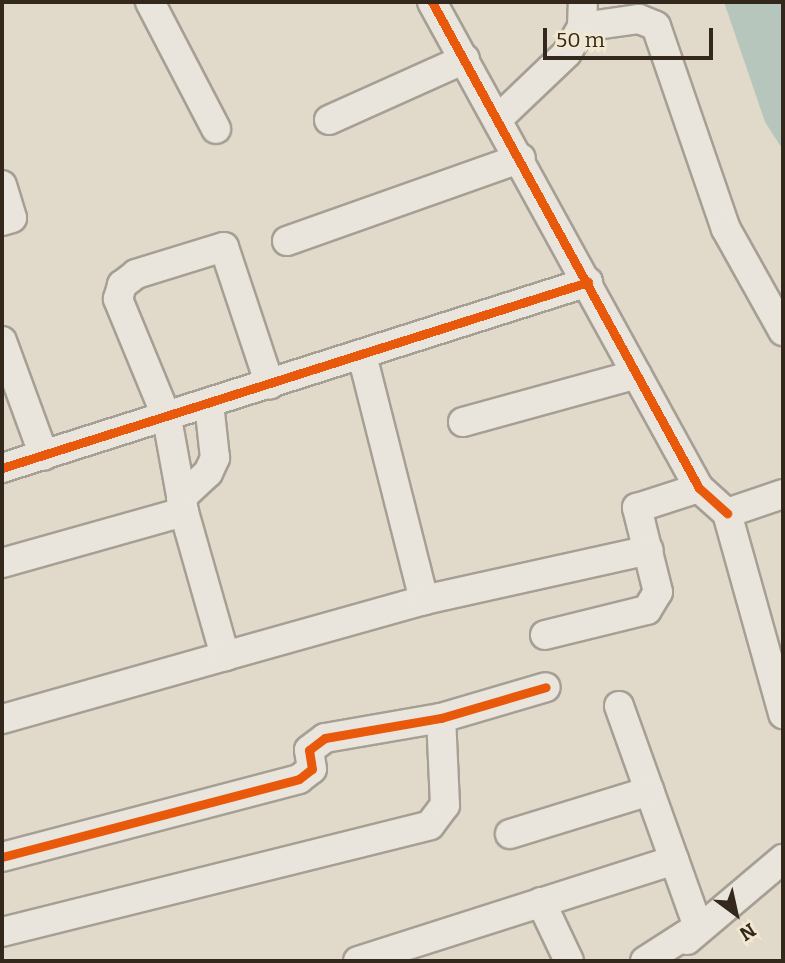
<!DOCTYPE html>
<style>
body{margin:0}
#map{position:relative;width:785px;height:963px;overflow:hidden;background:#e1dacb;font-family:Bitter,serif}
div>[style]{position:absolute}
.water>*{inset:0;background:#b6c6bc}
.roads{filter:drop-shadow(2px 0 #a69f94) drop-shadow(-2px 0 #a69f94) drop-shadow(0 2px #a69f94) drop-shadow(0 -2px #a69f94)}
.minor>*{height:28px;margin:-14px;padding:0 14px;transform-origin:14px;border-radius:14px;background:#eae5dc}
.cycleway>*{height:9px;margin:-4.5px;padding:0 4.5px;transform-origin:4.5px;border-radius:4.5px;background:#e8590c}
span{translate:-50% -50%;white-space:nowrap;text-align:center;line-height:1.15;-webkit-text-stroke:6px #f3e8d0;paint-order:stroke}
.frame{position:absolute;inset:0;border:4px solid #34281d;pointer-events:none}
.north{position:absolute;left:701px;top:879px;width:70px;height:70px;-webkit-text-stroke:5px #f3e8d0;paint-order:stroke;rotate:147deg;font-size:19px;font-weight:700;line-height:28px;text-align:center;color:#34281d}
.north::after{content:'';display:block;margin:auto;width:24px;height:32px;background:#34281d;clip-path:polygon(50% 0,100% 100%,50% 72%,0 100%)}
.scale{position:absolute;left:543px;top:28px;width:170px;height:32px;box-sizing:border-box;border:4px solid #34281d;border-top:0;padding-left:9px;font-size:21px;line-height:24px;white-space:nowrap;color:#34281d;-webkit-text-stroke:5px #f3e8d0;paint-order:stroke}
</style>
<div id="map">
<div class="water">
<i style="clip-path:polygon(724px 2px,783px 2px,783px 150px,765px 122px)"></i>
</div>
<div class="roads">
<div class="minor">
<i style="left:150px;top:2px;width:143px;rotate:62.5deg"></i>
<i style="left:432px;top:2px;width:555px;rotate:61.22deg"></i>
<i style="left:699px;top:488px;width:38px;rotate:42deg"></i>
<i style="left:582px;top:27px;width:58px;rotate:-8deg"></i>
<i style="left:639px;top:19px;width:18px;rotate:22deg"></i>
<i style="left:656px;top:26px;width:215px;rotate:71deg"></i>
<i style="left:726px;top:229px;width:117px;rotate:60.8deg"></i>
<i style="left:499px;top:118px;width:94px;rotate:-43.7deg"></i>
<i style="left:567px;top:53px;width:30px;rotate:-60deg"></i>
<i style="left:582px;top:27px;width:25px;rotate:-88deg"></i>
<i style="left:329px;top:120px;width:149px;rotate:-24.2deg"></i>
<i style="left:2px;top:185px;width:34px;rotate:73deg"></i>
<i style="left:12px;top:218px;width:10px;rotate:163deg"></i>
<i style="left:287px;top:241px;width:248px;rotate:-19.5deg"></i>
<i style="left:2px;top:341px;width:122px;rotate:69.9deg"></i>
<i style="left:362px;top:355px;width:253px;rotate:75.8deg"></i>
<i style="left:463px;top:422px;width:180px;rotate:-15.4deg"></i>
<i style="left:2px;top:468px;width:615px;rotate:-17.61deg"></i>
<i style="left:783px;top:494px;width:59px;rotate:161.3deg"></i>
<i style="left:727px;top:513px;width:209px;rotate:74.4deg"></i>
<i style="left:181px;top:498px;width:37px;rotate:-43deg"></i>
<i style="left:208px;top:473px;width:17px;rotate:-65deg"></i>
<i style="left:215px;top:458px;width:54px;rotate:-96.3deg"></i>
<i style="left:184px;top:512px;width:96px;rotate:-100.3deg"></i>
<i style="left:167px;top:418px;width:129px;rotate:-112.4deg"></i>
<i style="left:118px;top:299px;width:15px;rotate:-74deg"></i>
<i style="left:122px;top:285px;width:18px;rotate:-38deg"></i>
<i style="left:136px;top:274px;width:92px;rotate:-17.1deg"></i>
<i style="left:224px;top:247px;width:145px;rotate:71.6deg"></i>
<i style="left:2px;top:563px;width:189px;rotate:-15.7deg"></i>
<i style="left:184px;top:512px;width:150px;rotate:74.1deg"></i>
<i style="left:225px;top:656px;width:232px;rotate:164.2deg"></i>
<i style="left:545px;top:635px;width:105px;rotate:-13.8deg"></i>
<i style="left:647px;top:610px;width:21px;rotate:-59deg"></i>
<i style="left:658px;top:592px;width:87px;rotate:-104deg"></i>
<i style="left:637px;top:508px;width:65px;rotate:-17.9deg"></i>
<i style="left:225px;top:656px;width:207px;rotate:-15.7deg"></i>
<i style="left:424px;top:600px;width:230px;rotate:-12.5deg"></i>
<i style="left:619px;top:706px;width:235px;rotate:70.3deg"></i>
<i style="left:698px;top:927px;width:63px;rotate:147.3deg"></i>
<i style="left:510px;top:834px;width:146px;rotate:-17.1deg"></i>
<i style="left:2px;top:857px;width:307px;rotate:-14.7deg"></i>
<i style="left:299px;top:779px;width:16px;rotate:-38deg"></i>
<i style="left:312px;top:769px;width:19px;rotate:-99deg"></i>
<i style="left:309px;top:750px;width:20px;rotate:-37deg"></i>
<i style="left:325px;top:738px;width:118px;rotate:-9.8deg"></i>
<i style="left:441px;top:718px;width:109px;rotate:-16.4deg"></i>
<i style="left:541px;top:902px;width:65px;rotate:64.6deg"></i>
<i style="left:2px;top:932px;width:441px;rotate:-14deg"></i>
<i style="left:430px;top:825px;width:25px;rotate:-53deg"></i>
<i style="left:445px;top:805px;width:87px;rotate:-92.6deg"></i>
<i style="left:687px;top:940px;width:126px;rotate:-40.2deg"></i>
<i style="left:358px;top:961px;width:332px;rotate:-17.7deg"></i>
</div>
</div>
<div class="cycleway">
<i style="left:432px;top:2px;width:555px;rotate:61.22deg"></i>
<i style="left:699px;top:488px;width:38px;rotate:42deg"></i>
<i style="left:2px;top:468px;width:615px;rotate:-17.61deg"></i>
<i style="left:2px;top:857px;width:307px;rotate:-14.7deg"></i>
<i style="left:299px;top:779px;width:16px;rotate:-38deg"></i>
<i style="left:312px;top:769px;width:19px;rotate:-99deg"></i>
<i style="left:309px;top:750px;width:20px;rotate:-37deg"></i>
<i style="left:325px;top:738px;width:118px;rotate:-9.8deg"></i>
<i style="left:441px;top:718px;width:109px;rotate:-16.4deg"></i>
</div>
<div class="frame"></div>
<div class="north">N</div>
<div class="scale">50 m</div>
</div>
